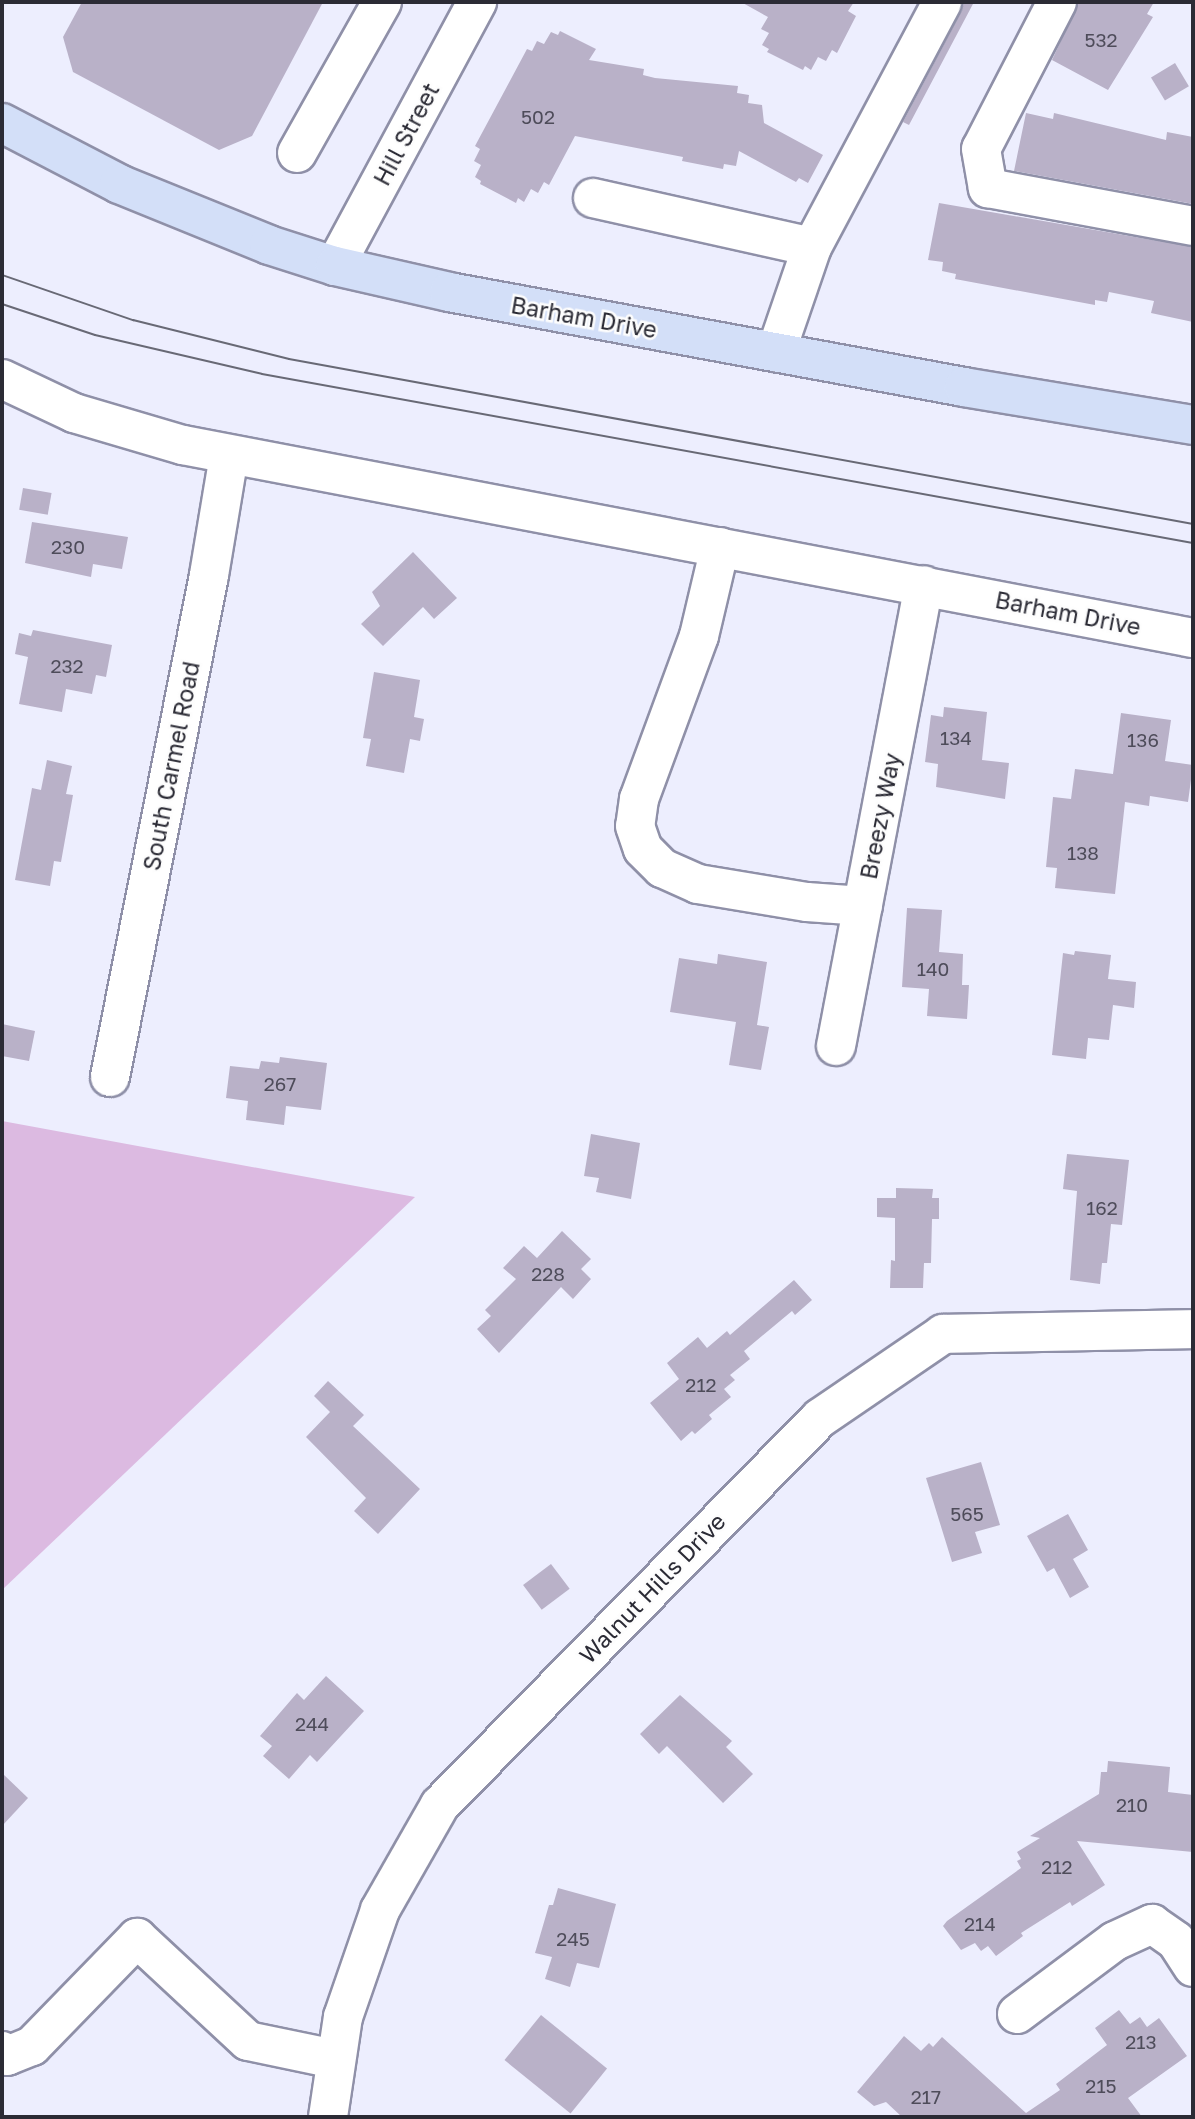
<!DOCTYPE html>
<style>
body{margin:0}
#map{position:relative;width:1195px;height:2119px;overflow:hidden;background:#edeefe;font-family:"Golos Text",sans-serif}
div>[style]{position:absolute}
.green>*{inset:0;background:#dcbae1}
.building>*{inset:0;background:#b9b1c8;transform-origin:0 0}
.roads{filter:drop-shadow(2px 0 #8f90a8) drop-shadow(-2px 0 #8f90a8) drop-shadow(0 2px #8f90a8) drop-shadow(0 -2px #8f90a8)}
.minor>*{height:38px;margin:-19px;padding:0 19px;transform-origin:19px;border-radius:19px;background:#fff}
.major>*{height:38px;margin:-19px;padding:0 19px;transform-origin:19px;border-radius:19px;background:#d3dff8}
.tram>*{height:2px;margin:-1px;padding:0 1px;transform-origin:1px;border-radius:1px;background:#686975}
span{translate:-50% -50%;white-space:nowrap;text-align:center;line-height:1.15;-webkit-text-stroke:5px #fdfdfd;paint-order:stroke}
.number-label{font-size:19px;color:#4e4c5a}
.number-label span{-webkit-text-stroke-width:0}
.street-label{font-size:23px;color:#2b2b35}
.frame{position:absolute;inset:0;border:4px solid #2b2b35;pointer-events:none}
</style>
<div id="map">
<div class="green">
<i style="clip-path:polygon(2px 1121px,415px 1197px,2px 1590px)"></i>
</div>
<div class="building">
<i style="clip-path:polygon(82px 2px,323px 2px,252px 136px,219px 150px,73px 72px,63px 37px)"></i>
<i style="clip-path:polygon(741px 2px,854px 2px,848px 11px,856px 16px,837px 53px,832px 50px,826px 61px,818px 57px,811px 70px,805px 66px,803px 70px,767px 52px,769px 49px,762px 45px,769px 33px,761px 29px,768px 17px)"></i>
<i style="clip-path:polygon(964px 2px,974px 2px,909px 125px,903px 122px,961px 12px)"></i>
<i style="clip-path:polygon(1079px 2px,1154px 2px,1147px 14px,1153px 17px,1108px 90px,1052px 60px)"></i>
<i style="clip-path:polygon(560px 31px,596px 49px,589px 60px,644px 69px,643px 75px,655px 78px,738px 86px,737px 93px,749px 95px,748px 103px,762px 105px,764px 123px,823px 155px,808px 183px,799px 178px,796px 182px,739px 151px,736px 166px,724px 164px,723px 169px,682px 161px,683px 157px,575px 136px,549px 185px,544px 182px,538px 193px,531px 189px,524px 202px,518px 198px,516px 203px,480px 184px,481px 181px,475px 177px,481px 165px,474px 161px,480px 149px,475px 146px,527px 49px,532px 51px,537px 41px,544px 44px,551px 32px,558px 35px)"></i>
<i style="left:1175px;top:63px;width:27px;height:28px;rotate:59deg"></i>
<i style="clip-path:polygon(1026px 113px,1053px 119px,1054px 113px,1166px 140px,1167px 132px,1193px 137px,1193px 204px,1014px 171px)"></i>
<i style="clip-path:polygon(939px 203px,1193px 247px,1193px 322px,1151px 313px,1154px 301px,1109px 292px,1107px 302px,1095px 300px,1095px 305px,955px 279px,956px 274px,942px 271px,943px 262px,928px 260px)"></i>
<i style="left:23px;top:488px;width:29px;height:22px;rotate:10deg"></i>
<i style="clip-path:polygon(32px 522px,128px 537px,122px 569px,93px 564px,91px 577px,25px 563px)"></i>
<i style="clip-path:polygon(413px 552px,457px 598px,434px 619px,423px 607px,383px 646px,361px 624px,380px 606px,372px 592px)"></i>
<i style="clip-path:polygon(33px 630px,112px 645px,106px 677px,96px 675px,92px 694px,66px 689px,62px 712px,19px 704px,28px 657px,15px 654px,19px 633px,31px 636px)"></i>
<i style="clip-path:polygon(374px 672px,420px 680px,414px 717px,424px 719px,420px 741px,410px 739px,404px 773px,366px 766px,371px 739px,363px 738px)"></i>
<i style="clip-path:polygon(944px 707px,987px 712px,982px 760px,1009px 763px,1005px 799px,936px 787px,938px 764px,925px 762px,931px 715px,943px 717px)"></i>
<i style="clip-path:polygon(1121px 713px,1171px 720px,1165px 761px,1193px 765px,1188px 802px,1150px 796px,1149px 806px,1125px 802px,1115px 894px,1055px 888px,1057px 868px,1046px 867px,1053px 797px,1071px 799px,1075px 769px,1113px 774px)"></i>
<i style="clip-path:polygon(47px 760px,72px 766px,66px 794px,73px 795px,61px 862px,54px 861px,50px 886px,15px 880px,32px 788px,41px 790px)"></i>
<i style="clip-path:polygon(907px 908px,942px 910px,939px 952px,963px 954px,962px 985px,969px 985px,967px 1019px,927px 1016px,929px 989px,902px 987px)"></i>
<i style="clip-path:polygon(1075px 951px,1111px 955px,1108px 979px,1136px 982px,1134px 1008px,1113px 1005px,1109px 1040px,1088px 1038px,1086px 1059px,1052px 1055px,1063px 953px,1074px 955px)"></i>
<i style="clip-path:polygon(718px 954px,767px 962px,757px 1025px,769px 1027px,761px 1070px,729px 1065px,736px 1022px,670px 1012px,679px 958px,717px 964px)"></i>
<i style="clip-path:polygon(2px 1024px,35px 1031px,29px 1061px,2px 1056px)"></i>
<i style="clip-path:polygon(280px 1057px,327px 1063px,321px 1110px,286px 1106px,284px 1125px,246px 1120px,248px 1101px,226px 1098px,230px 1066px,259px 1069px,261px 1061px,279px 1063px)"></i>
<i style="clip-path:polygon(591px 1134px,640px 1143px,631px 1199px,596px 1192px,599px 1178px,584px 1176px)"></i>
<i style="clip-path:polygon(1067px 1154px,1129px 1160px,1122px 1225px,1111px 1224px,1107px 1263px,1102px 1263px,1100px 1284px,1070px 1280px,1077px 1191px,1063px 1189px)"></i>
<i style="clip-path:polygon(896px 1188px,933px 1189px,932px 1198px,939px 1198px,939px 1219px,932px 1219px,931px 1263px,924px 1263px,923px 1288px,890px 1288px,891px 1260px,895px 1261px,895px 1218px,877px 1217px,877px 1198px,896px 1198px)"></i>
<i style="clip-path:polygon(562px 1231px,591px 1259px,581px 1269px,591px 1279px,573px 1299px,561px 1287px,499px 1353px,477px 1329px,491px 1316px,485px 1310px,516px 1279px,503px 1268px,524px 1246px,537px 1258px)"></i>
<i style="clip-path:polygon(794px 1280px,812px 1300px,795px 1315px,792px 1311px,744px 1351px,750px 1359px,730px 1375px,735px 1380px,724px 1389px,731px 1397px,709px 1415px,712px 1419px,695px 1434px,692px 1431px,681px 1441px,650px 1403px,679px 1379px,667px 1363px,698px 1337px,707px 1348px,727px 1331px,730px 1335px)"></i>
<i style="clip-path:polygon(328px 1381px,364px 1415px,353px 1426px,420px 1489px,378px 1534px,354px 1511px,366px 1498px,306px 1437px,330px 1412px,314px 1396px)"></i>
<i style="clip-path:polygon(981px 1462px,1000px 1525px,975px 1532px,982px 1553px,952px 1562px,926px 1478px)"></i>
<i style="clip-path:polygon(1068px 1514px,1088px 1550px,1073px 1559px,1089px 1587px,1070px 1598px,1054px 1568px,1047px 1572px,1027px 1536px)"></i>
<i style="left:551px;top:1564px;width:31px;height:35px;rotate:53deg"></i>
<i style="clip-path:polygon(326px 1676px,364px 1711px,317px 1762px,310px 1755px,289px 1779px,263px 1756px,272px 1746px,260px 1736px,297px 1693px,304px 1700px)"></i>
<i style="clip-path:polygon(680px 1695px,732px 1741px,726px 1747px,753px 1774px,723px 1803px,667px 1746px,659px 1754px,640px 1734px)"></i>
<i style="clip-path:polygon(1108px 1761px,1170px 1767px,1168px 1792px,1193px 1795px,1193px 1852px,1077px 1841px,1105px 1885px,1072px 1906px,1070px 1902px,1021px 1933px,1023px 1936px,996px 1956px,988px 1946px,981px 1951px,975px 1943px,961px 1950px,943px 1926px,947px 1921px,1021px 1868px,1017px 1861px,1021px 1859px,1017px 1852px,1040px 1838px,1030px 1836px,1099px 1794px,1101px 1772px,1107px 1772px)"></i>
<i style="clip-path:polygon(2px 1773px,28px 1798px,2px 1826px)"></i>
<i style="clip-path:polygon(558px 1888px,616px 1904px,599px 1968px,577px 1963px,570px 1987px,545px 1979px,552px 1957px,535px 1953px,549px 1905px,553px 1905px)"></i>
<i style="clip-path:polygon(1119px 2010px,1130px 2024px,1140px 2017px,1147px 2027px,1159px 2018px,1187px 2056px,1128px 2098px,1142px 2117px,902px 2117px,886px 2102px,874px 2106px,857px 2092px,904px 2036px,921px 2051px,929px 2043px,933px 2047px,942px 2037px,1026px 2113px,1060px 2090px,1056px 2084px,1107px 2045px,1095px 2028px)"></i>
<i style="left:541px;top:2015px;width:85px;height:58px;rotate:39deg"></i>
</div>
<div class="roads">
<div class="minor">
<i style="left:1057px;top:2px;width:165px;rotate:117.3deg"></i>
<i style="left:981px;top:149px;width:40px;rotate:80deg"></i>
<i style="left:988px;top:188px;width:208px;rotate:10.5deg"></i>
<i style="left:297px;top:153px;width:173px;rotate:-60.6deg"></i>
<i style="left:593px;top:198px;width:224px;rotate:12.6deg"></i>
<i style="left:335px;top:266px;width:300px;rotate:-61.7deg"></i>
<i style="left:776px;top:352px;width:111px;rotate:-71.1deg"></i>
<i style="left:812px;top:247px;width:277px;rotate:-62deg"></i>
<i style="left:2px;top:379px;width:80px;rotate:25.3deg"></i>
<i style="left:74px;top:413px;width:114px;rotate:16.4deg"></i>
<i style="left:183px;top:445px;width:1028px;rotate:10.82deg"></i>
<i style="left:720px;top:547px;width:91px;rotate:103.3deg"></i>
<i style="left:699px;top:636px;width:174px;rotate:110.2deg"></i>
<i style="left:639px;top:799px;width:27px;rotate:98deg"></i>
<i style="left:635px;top:826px;width:24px;rotate:71deg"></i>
<i style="left:643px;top:849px;width:27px;rotate:45deg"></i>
<i style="left:662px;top:868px;width:39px;rotate:24deg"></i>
<i style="left:698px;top:884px;width:110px;rotate:9.4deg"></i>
<i style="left:807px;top:902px;width:56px;rotate:4.1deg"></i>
<i style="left:836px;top:1046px;width:469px;rotate:-79.2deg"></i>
<i style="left:110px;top:1077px;width:512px;rotate:-78.84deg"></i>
<i style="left:209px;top:575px;width:122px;rotate:-80.5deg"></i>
<i style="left:1017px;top:2014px;width:122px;rotate:-36.7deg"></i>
<i style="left:1115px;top:1941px;width:41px;rotate:-24.7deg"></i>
<i style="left:1152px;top:1924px;width:29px;rotate:35deg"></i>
<i style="left:1176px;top:1941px;width:31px;rotate:57deg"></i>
<i style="left:2px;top:2051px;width:7px;rotate:45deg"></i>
<i style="left:7px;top:2056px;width:27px;rotate:-22deg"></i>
<i style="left:32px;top:2046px;width:151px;rotate:-45.8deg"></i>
<i style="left:137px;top:1938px;width:151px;rotate:42.9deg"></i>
<i style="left:248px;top:2041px;width:89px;rotate:11.7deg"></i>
<i style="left:328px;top:2117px;width:101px;rotate:-81.5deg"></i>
<i style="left:343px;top:2017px;width:113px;rotate:-70.9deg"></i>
<i style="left:380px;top:1910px;width:121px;rotate:-60.3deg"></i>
<i style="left:440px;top:1805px;width:542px;rotate:-45.52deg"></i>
<i style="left:820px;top:1418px;width:149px;rotate:-34.3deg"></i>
<i style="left:943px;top:1334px;width:250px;rotate:-1.1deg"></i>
</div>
<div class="major">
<i style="left:2px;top:123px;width:132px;rotate:27.5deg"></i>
<i style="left:119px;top:184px;width:162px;rotate:22.1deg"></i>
<i style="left:269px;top:245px;width:69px;rotate:17.7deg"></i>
<i style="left:335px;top:266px;width:117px;rotate:12.8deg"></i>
<i style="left:449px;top:292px;width:524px;rotate:10.45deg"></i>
<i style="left:964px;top:387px;width:232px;rotate:9.4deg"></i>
</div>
</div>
<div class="tram">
<i style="left:2px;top:275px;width:139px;rotate:19deg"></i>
<i style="left:133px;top:320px;width:161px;rotate:14deg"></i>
<i style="left:289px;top:359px;width:919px;rotate:10.34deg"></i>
<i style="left:2px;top:304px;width:98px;rotate:18.4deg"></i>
<i style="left:95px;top:335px;width:171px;rotate:13.1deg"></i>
<i style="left:262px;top:374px;width:946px;rotate:10.29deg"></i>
</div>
<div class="number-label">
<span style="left:1101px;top:40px">532</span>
<span style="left:538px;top:117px">502</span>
<span style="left:68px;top:547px">230</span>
<span style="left:67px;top:666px">232</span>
<span style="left:956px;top:738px">134</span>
<span style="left:1143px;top:740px">136</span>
<span style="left:1083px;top:853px">138</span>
<span style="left:933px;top:969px">140</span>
<span style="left:280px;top:1084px">267</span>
<span style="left:1102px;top:1208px">162</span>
<span style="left:548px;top:1274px">228</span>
<span style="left:701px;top:1385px">212</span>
<span style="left:967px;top:1514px">565</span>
<span style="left:312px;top:1724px">244</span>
<span style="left:1132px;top:1805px">210</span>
<span style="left:1057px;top:1867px">212</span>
<span style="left:980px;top:1924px">214</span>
<span style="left:573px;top:1939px">245</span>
<span style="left:1141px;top:2042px">213</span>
<span style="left:1101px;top:2086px">215</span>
<span style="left:926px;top:2097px">217</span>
</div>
<div class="street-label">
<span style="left:406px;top:134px;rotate:-62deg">Hill Street</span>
<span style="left:584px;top:317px;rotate:10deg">Barham Drive</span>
<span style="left:1068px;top:613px;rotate:11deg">Barham Drive</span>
<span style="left:171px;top:766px;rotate:-79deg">South Carmel Road</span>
<span style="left:880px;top:816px;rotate:-79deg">Breezy Way</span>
<span style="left:652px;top:1588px;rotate:-46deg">Walnut Hills Drive</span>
</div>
<div class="frame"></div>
</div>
